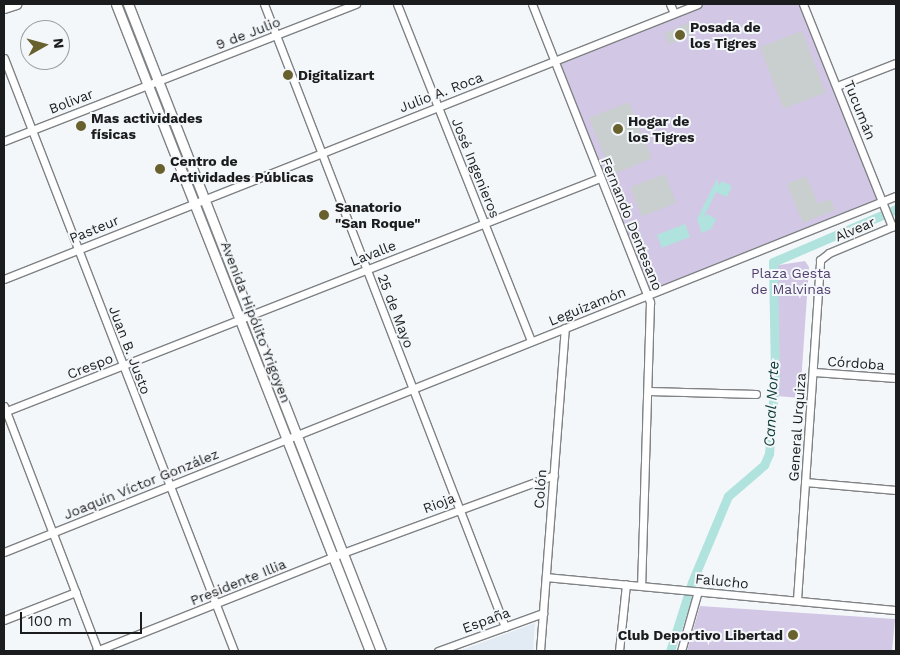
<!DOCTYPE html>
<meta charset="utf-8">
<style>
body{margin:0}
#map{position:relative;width:900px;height:655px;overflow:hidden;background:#f4f7fa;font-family:"Work Sans",sans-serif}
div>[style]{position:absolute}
.built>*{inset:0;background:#e2ebf4}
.green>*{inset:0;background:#d2c7e4}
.water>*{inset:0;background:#b1e3de;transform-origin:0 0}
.canal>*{height:9px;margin:-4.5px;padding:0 4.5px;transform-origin:4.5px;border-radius:4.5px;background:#b1e3de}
.building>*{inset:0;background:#c9cecf;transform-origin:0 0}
.roads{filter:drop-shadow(1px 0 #7f8284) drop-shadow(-1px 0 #7f8284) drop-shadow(0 1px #7f8284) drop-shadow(0 -1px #7f8284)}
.minor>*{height:7px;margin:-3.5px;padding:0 3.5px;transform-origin:3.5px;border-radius:3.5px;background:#fff}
.tertiary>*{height:9px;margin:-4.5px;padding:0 4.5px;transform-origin:4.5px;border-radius:4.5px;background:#fff}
.dots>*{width:14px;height:14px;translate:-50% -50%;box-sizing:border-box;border:2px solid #f4f7fa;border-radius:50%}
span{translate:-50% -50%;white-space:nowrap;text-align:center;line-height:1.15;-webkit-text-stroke:4px #f4f7fa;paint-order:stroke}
.poi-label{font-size:14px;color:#1b1c1d;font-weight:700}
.left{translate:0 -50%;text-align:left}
.right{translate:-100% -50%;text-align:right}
.street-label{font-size:14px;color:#1b1c1d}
.park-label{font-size:14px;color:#533f6f}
.water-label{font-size:15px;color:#0c3b37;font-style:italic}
.frame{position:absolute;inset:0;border:5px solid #1b1c1d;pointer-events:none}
.north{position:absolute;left:20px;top:20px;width:50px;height:50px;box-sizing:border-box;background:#f4f7fa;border:1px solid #9d9fa2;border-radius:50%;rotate:83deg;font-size:14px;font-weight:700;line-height:20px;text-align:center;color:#1b1c1d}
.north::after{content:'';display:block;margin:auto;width:18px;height:22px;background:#68612e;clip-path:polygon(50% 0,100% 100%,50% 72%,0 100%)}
.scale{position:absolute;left:20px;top:612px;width:122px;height:22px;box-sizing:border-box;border:2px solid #1b1c1d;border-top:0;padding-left:6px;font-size:15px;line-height:18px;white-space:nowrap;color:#1b1c1d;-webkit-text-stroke:4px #f4f7fa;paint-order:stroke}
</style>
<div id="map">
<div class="built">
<i style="clip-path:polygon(535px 623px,533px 651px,459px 651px)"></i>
</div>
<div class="green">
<i style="clip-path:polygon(698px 4px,803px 4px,882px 201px,649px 295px,555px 62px)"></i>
<i style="clip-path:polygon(805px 261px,809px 267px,800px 398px,777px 396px,773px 266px)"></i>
<i style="clip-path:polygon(700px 606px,895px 619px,892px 651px,687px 651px)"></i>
</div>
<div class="water">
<i style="clip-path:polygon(717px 179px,719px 186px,722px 181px,732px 186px,727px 197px,716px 192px,703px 218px,707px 214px,716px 219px,711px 229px,702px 233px,697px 219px)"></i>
<i style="left:685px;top:224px;width:14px;height:30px;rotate:69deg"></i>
</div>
<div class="canal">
<i style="left:670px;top:651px;width:72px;rotate:-72.3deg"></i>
<i style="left:692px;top:582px;width:93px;rotate:-67.3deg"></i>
<i style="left:728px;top:496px;width:48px;rotate:-40.7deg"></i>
<i style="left:764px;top:465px;width:12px;rotate:-66deg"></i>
<i style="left:769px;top:454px;width:78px;rotate:-85.6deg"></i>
<i style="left:775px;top:376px;width:114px;rotate:-91deg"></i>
<i style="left:773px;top:262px;width:134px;rotate:-23.3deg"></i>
</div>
<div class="building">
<i style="left:688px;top:23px;width:12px;height:26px;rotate:66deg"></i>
<i style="left:802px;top:31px;width:66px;height:45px;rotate:69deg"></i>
<i style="left:629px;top:102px;width:61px;height:43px;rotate:68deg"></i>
<i style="left:665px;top:174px;width:31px;height:37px;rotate:69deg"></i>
<i style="clip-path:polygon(806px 176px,818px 204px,830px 199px,835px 210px,803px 223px,787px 184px)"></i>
</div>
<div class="roads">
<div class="minor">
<i style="left:264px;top:4px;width:668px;rotate:68.85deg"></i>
<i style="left:397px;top:4px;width:363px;rotate:68.3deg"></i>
<i style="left:532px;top:4px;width:321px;rotate:68.4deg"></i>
<i style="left:650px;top:302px;width:283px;rotate:91.8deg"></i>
<i style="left:670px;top:4px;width:10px;rotate:66deg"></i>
<i style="left:803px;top:4px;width:240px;rotate:68.2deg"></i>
<i style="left:4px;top:58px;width:636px;rotate:68.8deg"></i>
<i style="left:837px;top:86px;width:63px;rotate:-21.3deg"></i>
<i style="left:4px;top:141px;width:378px;rotate:-21.3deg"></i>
<i style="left:4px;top:279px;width:746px;rotate:-21.62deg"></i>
<i style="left:814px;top:372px;width:82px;rotate:4.2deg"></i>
<i style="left:649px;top:391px;width:107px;rotate:1.6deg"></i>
<i style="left:4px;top:406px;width:262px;rotate:69deg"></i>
<i style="left:4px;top:412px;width:640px;rotate:-21.44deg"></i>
<i style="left:805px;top:482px;width:91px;rotate:5deg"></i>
<i style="left:4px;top:552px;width:960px;rotate:-21.76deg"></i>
<i style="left:546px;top:577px;width:352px;rotate:5.4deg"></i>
<i style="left:797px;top:600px;width:341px;rotate:-86.1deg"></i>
<i style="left:820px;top:260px;width:11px;rotate:-38deg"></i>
<i style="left:829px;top:253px;width:73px;rotate:-22.7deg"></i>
<i style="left:4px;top:620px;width:77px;rotate:-21.3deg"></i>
<i style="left:96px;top:651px;width:259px;rotate:-21.7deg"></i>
<i style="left:337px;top:555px;width:231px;rotate:-20.2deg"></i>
<i style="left:438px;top:651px;width:112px;rotate:-19.9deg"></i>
<i style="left:540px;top:651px;width:324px;rotate:-85.6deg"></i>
<i style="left:619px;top:651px;width:67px;rotate:-84deg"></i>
<i style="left:681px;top:651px;width:62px;rotate:-74.2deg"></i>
</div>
<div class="tertiary">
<i style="left:116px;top:4px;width:695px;rotate:68.57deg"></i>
<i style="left:128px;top:4px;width:695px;rotate:68.64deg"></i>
<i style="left:4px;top:8px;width:13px;rotate:-18deg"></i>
</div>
</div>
<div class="dots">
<i style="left:680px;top:35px;background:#68612e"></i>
<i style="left:288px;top:75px;background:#68612e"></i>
<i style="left:81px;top:126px;background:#68612e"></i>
<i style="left:618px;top:129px;background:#68612e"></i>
<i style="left:160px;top:169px;background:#68612e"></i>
<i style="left:324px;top:215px;background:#68612e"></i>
<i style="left:793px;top:635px;background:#68612e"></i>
</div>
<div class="poi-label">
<span class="left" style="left:690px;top:35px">Posada de<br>los Tigres</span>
<span class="left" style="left:298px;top:75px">Digitalizart</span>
<span class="left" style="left:91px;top:126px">Mas actividades<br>físicas</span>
<span class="left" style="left:628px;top:129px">Hogar de<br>los Tigres</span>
<span class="left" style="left:170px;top:169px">Centro de<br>Actividades Públicas</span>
<span class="left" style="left:335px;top:215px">Sanatorio<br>"San Roque"</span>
<span class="right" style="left:783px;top:635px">Club Deportivo Libertad</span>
</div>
<div class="street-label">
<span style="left:248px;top:33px;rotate:-21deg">9 de Julio</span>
<span style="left:441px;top:92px;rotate:-21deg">Julio A. Roca</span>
<span style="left:71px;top:101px;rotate:-21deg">Bolivar</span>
<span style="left:860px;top:110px;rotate:68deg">Tucumán</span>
<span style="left:476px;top:168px;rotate:68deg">José Ingenieros</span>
<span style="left:632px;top:224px;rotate:68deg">Fernando Dentesano</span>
<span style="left:94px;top:229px;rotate:-22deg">Pasteur</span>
<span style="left:855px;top:229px;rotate:-23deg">Alvear</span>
<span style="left:373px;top:253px;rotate:-21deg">Lavalle</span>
<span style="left:587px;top:306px;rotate:-22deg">Leguizamón</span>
<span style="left:396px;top:311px;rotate:69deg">25 de Mayo</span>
<span style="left:256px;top:322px;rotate:69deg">Avenida Hipólito Yrigoyen</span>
<span style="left:130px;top:350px;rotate:69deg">Juan B. Justo</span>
<span style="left:856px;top:363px;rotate:4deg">Córdoba</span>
<span style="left:90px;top:366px;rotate:-21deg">Crespo</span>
<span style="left:797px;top:427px;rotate:-86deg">General Urquiza</span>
<span style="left:141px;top:484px;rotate:-22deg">Joaquín Víctor González</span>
<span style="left:540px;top:489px;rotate:-86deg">Colón</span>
<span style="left:439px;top:503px;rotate:-21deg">Rioja</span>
<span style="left:722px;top:581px;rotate:6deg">Falucho</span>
<span style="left:238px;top:582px;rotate:-22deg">Presidente Illia</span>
<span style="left:486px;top:620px;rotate:-20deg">España</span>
</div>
<div class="park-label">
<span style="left:791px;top:281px">Plaza Gesta<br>de Malvinas</span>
</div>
<div class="water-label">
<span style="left:772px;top:404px;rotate:-87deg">Canal Norte</span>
</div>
<div class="frame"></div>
<div class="north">N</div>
<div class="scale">100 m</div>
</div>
